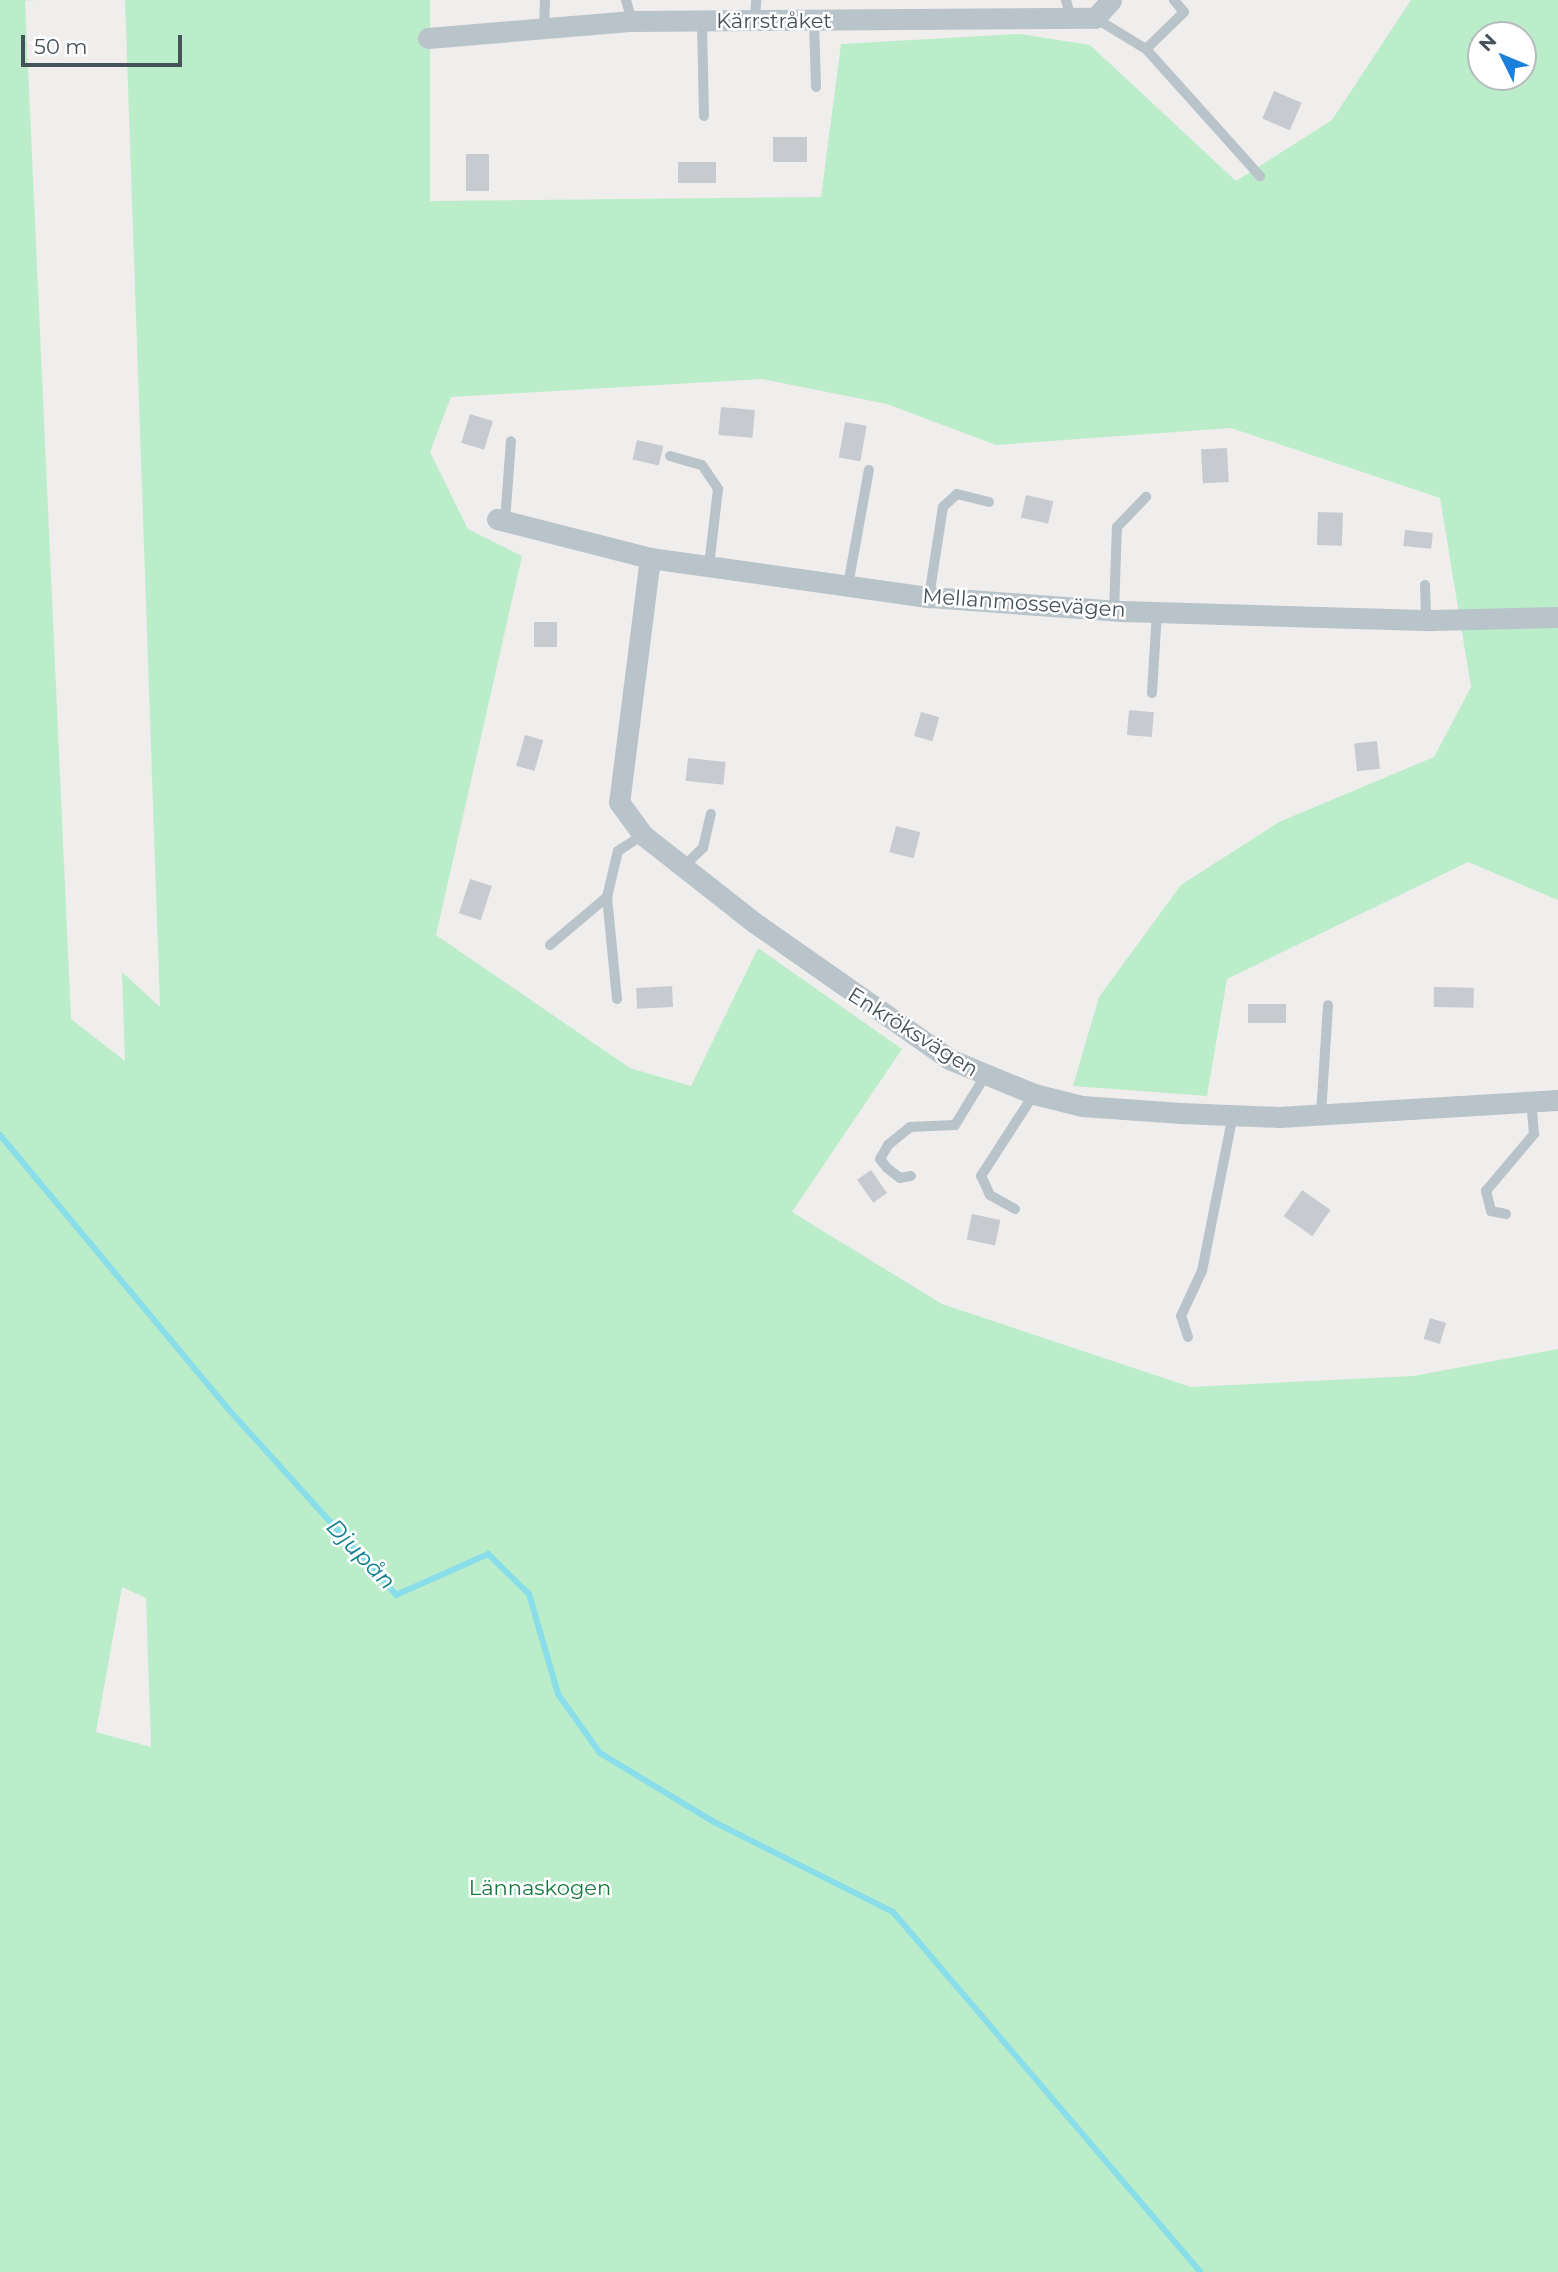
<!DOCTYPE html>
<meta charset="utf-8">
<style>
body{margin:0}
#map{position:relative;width:1558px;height:2272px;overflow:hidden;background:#f0eded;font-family:Montserrat,sans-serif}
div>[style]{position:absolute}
.green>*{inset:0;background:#bbedca}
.stream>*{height:6px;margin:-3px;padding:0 3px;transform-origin:3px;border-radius:3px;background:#89deea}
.building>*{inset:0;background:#c7cbd0;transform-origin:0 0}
.service>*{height:10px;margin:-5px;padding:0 5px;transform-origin:5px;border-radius:5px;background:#b9c3ca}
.minor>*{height:21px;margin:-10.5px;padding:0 10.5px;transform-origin:10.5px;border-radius:10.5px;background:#b9c3ca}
span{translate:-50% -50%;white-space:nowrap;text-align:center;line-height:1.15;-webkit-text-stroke:5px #fff;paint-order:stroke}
.street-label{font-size:21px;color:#46525a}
.park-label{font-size:21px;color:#187940}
.water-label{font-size:23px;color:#0f7f8e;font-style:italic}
.north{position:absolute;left:1467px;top:21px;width:70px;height:70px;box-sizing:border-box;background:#fff;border:2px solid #b5babd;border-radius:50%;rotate:313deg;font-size:19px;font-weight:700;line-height:28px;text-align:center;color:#46525a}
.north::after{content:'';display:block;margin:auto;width:24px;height:32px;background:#1c80da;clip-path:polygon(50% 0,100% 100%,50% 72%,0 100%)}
.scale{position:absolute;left:21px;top:35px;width:161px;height:32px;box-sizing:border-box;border:4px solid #46525a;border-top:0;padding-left:9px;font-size:21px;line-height:24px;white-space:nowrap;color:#46525a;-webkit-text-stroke:5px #fff;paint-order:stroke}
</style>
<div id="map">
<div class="green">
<i style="clip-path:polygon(evenodd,0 0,25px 0,71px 1019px,125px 1061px,122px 972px,160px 1007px,125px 0,430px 0,430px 201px,821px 197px,841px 44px,1020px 34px,1090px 45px,1236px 181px,1332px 120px,1411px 0,1558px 0,1558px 900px,1468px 862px,1227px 979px,1207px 1096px,1073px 1086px,1099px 997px,1181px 885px,1279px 822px,1434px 757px,1471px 687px,1440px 498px,1231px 428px,996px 445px,887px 404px,762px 379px,451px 397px,430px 452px,468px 529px,522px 556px,436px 935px,630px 1068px,691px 1086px,758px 948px,902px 1049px,792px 1212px,942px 1304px,1191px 1387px,1413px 1376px,1558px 1349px,1558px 2272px,0 2272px,0 0,1481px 35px,1523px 35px,1523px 77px,1481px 77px,1481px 35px,0 0,122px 1587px,146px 1598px,151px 1747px,96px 1732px,122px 1587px)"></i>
</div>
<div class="stream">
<i style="left:0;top:1135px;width:359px;rotate:50.2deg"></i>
<i style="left:230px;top:1411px;width:248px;rotate:47.9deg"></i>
<i style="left:396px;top:1595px;width:101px;rotate:-24deg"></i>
<i style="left:488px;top:1554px;width:57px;rotate:44.3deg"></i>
<i style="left:529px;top:1594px;width:104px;rotate:73.8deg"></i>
<i style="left:558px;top:1694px;width:72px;rotate:54.6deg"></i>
<i style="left:600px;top:1753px;width:133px;rotate:31.2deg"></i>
<i style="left:714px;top:1822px;width:200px;rotate:26.7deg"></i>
<i style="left:893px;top:1912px;width:473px;rotate:49.5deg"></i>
</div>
<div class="building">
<i style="left:1274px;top:91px;width:30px;height:30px;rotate:23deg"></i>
<i style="left:773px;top:137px;width:34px;height:25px"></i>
<i style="left:466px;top:154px;width:23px;height:37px"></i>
<i style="left:678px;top:162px;width:38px;height:21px"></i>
<i style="left:721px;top:407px;width:34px;height:28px;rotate:5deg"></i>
<i style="left:470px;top:414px;width:24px;height:30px;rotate:17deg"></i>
<i style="left:845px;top:422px;width:22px;height:36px;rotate:10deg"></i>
<i style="left:637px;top:440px;width:27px;height:20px;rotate:13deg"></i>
<i style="left:1227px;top:448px;width:34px;height:26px;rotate:87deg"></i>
<i style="left:1026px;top:495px;width:28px;height:23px;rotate:13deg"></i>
<i style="left:1318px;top:512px;width:25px;height:33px;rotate:2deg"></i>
<i style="left:1405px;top:530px;width:28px;height:16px;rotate:6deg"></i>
<i style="left:534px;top:622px;width:23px;height:25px"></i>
<i style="left:1129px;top:710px;width:25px;height:25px;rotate:5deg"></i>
<i style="left:921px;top:712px;width:19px;height:25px;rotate:16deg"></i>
<i style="left:525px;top:735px;width:19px;height:32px;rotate:16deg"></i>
<i style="left:1377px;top:741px;width:28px;height:23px;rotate:84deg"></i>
<i style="left:688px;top:758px;width:38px;height:23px;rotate:6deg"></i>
<i style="left:896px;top:826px;width:25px;height:27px;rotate:14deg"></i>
<i style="left:470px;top:879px;width:23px;height:36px;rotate:18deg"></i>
<i style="left:672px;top:986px;width:21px;height:36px;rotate:87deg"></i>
<i style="left:1434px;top:987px;width:40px;height:20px;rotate:1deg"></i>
<i style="left:1248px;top:1004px;width:38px;height:19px"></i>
<i style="left:871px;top:1170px;width:28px;height:17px;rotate:55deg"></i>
<i style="left:1302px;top:1190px;width:35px;height:32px;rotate:35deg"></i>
<i style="left:972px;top:1214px;width:29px;height:26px;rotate:12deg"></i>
<i style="left:1430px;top:1318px;width:17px;height:22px;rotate:17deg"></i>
</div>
<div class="service">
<i style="left:626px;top:0;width:22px;rotate:74deg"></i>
<i style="left:1066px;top:0;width:16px;rotate:75deg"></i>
<i style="left:1095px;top:18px;width:60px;rotate:31.3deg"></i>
<i style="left:1146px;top:49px;width:171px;rotate:48.1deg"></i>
<i style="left:702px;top:22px;width:94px;rotate:88.8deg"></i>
<i style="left:755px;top:22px;width:22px;rotate:-87deg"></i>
<i style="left:814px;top:22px;width:65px;rotate:88.2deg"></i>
<i style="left:544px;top:28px;width:28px;rotate:-88deg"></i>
<i style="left:1146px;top:49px;width:53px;rotate:-44.2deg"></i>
<i style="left:1184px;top:12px;width:16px;rotate:-130deg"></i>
<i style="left:670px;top:456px;width:33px;rotate:16deg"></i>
<i style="left:702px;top:465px;width:29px;rotate:56deg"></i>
<i style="left:718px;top:489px;width:78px;rotate:96.7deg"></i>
<i style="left:505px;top:521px;width:80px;rotate:-85.7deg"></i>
<i style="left:848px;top:585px;width:117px;rotate:-79.7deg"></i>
<i style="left:1425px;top:585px;width:35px;rotate:88deg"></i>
<i style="left:929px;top:597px;width:91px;rotate:-81.2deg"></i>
<i style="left:943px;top:507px;width:19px;rotate:-43deg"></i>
<i style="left:957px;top:494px;width:33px;rotate:14deg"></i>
<i style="left:1114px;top:611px;width:84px;rotate:-88deg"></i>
<i style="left:1117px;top:527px;width:42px;rotate:-46deg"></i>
<i style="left:1152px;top:693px;width:81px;rotate:-86.5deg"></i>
<i style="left:683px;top:867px;width:28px;rotate:-44deg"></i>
<i style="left:703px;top:848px;width:35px;rotate:-77deg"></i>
<i style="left:550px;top:945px;width:75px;rotate:-40.1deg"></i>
<i style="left:617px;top:999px;width:102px;rotate:-95.6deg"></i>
<i style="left:607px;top:897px;width:47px;rotate:-76.6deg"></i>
<i style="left:618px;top:851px;width:30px;rotate:-33deg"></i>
<i style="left:1321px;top:1114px;width:109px;rotate:-86.3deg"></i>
<i style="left:911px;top:1176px;width:11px;rotate:170deg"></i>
<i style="left:900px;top:1178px;width:16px;rotate:-142deg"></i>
<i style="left:887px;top:1168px;width:11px;rotate:-128deg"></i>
<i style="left:880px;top:1159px;width:16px;rotate:-60deg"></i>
<i style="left:888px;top:1145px;width:28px;rotate:-39deg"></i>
<i style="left:910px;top:1127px;width:45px;rotate:-2.5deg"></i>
<i style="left:955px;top:1125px;width:57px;rotate:-58.5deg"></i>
<i style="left:1015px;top:1209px;width:29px;rotate:-151deg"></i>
<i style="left:990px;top:1195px;width:21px;rotate:-115deg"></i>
<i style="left:981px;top:1176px;width:98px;rotate:-57.1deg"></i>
<i style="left:1506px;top:1214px;width:15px;rotate:-169deg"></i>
<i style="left:1491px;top:1211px;width:21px;rotate:-104deg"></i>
<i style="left:1486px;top:1191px;width:75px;rotate:-49.9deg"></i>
<i style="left:1534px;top:1134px;width:34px;rotate:-95deg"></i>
<i style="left:1188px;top:1337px;width:22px;rotate:-108deg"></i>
<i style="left:1181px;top:1316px;width:50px;rotate:-65deg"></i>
<i style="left:1202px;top:1271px;width:159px;rotate:-78.8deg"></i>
</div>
<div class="minor">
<i style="left:428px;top:38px;width:205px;rotate:-4.8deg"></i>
<i style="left:632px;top:21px;width:463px;rotate:-0.4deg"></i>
<i style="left:1095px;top:18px;width:24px;rotate:-48deg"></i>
<i style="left:497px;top:519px;width:158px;rotate:14.3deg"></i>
<i style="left:650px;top:558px;width:282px;rotate:8deg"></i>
<i style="left:929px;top:597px;width:193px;rotate:4.2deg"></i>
<i style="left:1121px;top:611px;width:311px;rotate:1.7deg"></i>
<i style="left:1432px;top:620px;width:126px;rotate:-1.4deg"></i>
<i style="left:650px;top:558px;width:246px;rotate:97.2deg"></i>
<i style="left:619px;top:802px;width:41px;rotate:54deg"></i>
<i style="left:643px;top:835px;width:142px;rotate:38.2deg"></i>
<i style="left:755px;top:923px;width:237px;rotate:35deg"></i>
<i style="left:949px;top:1059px;width:92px;rotate:22.4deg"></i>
<i style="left:1034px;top:1094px;width:49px;rotate:14deg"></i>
<i style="left:1082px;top:1106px;width:99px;rotate:4deg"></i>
<i style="left:1181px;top:1113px;width:98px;rotate:2.3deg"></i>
<i style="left:1279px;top:1117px;width:280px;rotate:-3.5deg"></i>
</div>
<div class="street-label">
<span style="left:774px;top:21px">Kärrstråket</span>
<span style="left:1024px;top:603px;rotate:4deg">Mellanmossevägen</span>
<span style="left:913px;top:1032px;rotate:32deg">Enkröksvägen</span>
</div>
<div class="park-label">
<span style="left:540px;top:1888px">Lännaskogen</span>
</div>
<div class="water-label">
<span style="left:361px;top:1554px;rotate:46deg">Djupån</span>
</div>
<div class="north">N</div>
<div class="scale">50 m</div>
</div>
